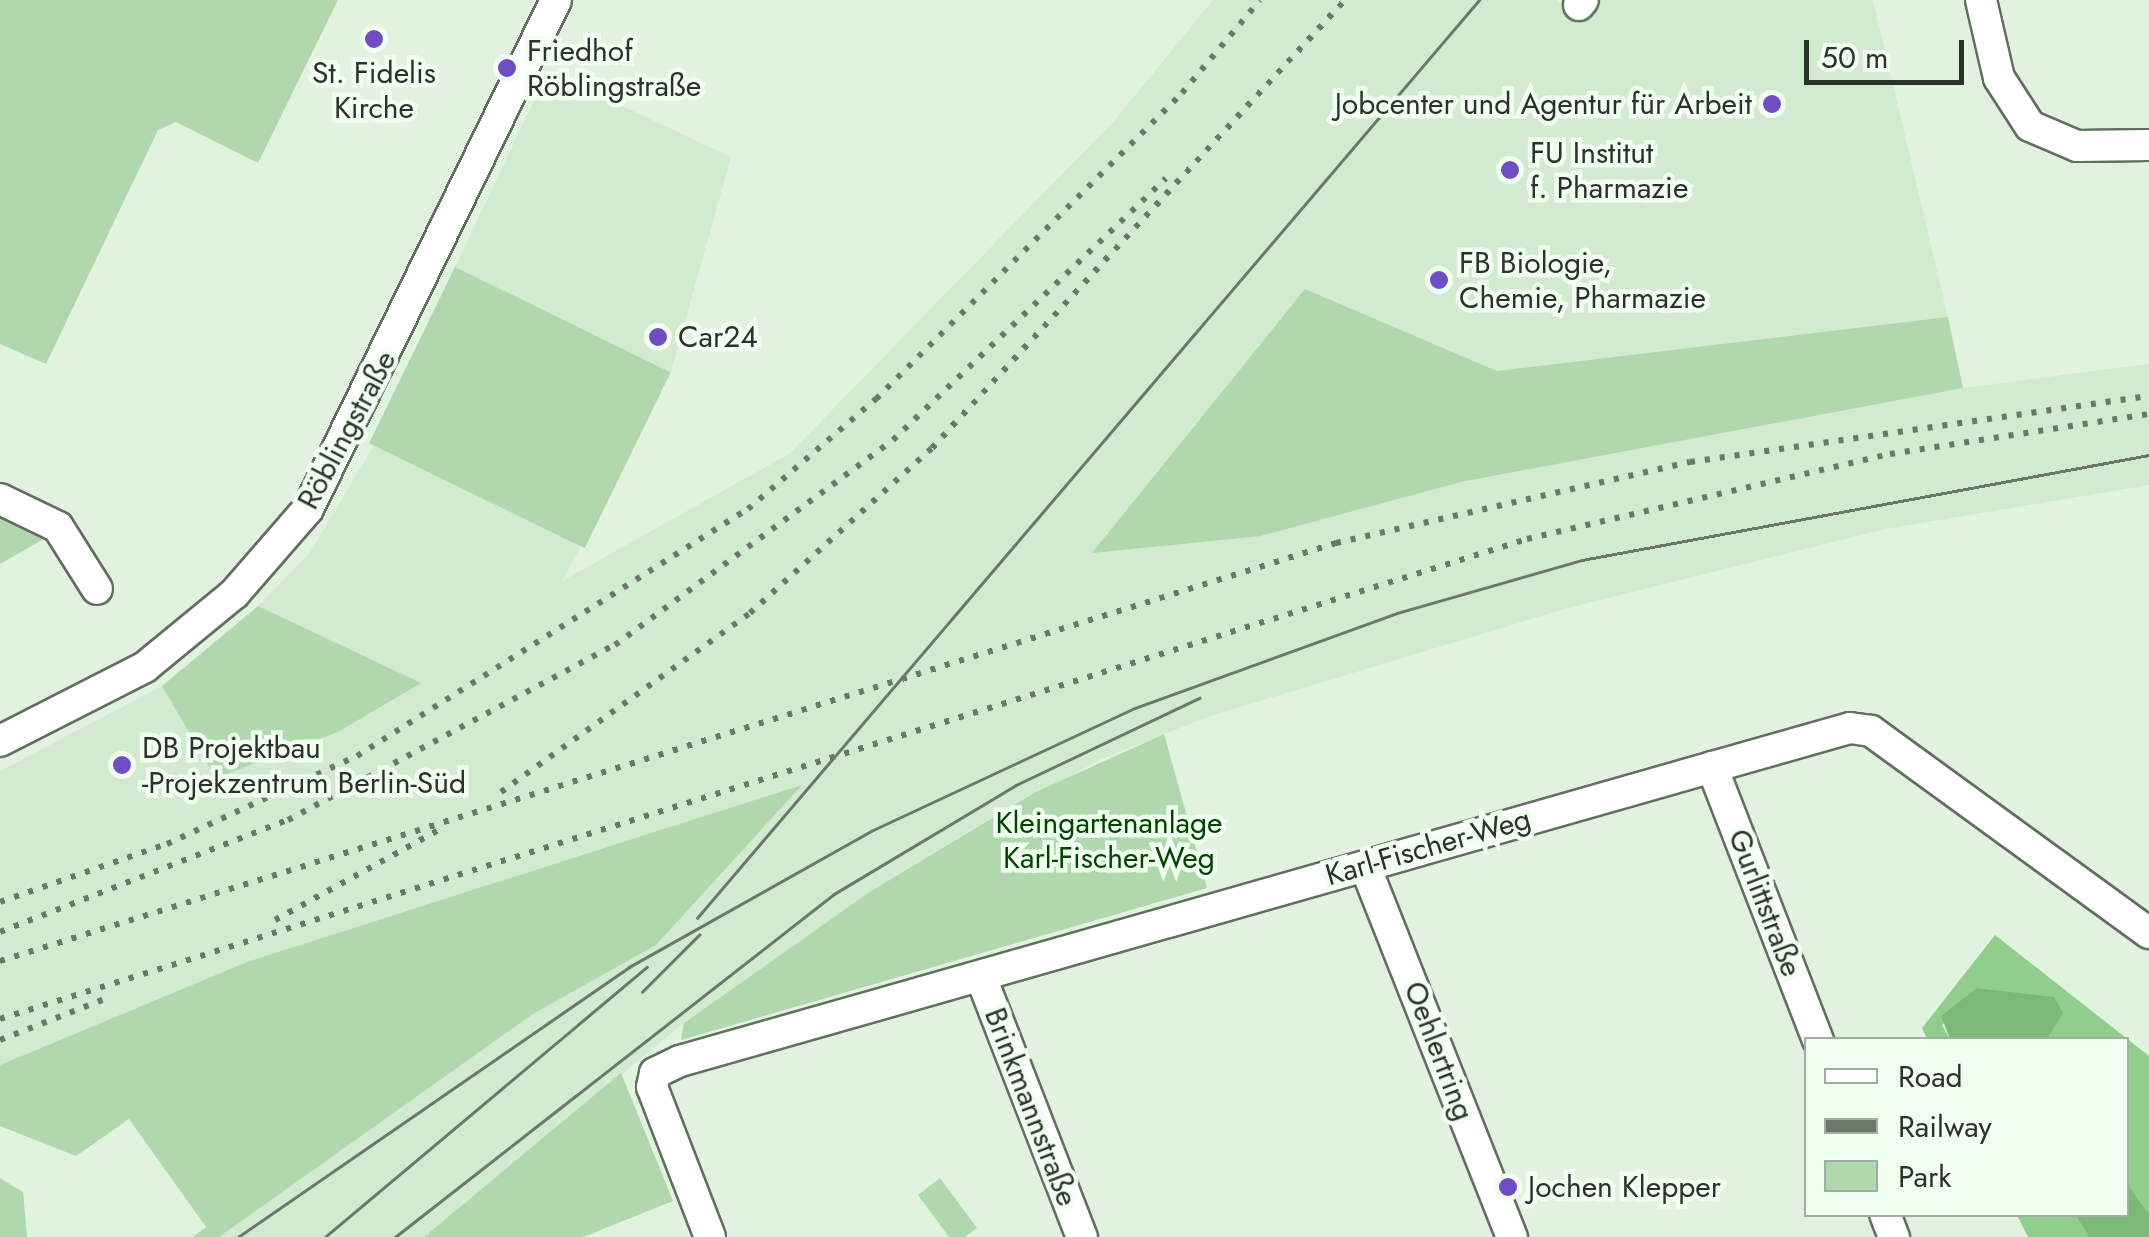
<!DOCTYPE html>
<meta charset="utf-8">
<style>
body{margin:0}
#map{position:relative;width:2149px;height:1237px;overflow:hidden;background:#e1f3df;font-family:Jost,sans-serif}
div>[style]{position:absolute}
.built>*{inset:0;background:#d2ead0}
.green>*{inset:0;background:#b0d8ad;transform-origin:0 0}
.forest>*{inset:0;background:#90cf8b}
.water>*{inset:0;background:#7bb976}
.roads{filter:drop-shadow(2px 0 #606f5e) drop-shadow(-2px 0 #606f5e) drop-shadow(0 2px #606f5e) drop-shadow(0 -2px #606f5e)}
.minor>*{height:30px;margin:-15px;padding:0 15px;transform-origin:15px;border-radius:15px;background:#fff}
.tram>*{height:2.5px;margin:-1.25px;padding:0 1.25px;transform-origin:1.25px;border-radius:1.25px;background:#6c776c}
.rail>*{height:6px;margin-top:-3px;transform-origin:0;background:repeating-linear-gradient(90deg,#6c776c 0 5px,transparent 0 15px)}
.dots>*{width:28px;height:28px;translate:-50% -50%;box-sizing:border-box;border:5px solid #f0ffef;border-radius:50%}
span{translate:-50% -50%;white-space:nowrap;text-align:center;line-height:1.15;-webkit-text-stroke:9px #f0ffef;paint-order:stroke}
.poi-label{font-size:30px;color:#2b322b}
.left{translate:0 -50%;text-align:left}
.right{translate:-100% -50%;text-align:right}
.street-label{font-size:30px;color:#2b322b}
.park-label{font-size:30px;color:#040}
.legend{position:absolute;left:1804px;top:1037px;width:325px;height:180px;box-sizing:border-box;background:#f0ffef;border:2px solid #a1ada1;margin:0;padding:12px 18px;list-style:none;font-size:30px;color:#2b322b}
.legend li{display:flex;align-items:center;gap:20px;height:50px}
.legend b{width:50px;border:2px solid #a1ada1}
.scale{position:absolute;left:1804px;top:40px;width:160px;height:45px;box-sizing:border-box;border:5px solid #2b322b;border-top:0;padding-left:12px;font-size:30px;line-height:35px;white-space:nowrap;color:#2b322b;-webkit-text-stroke:8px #f0ffef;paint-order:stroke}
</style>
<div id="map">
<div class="built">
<i style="clip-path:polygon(1213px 0,1557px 0,1577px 15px,1590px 0,1873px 0,1948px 317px,1497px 371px,1305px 289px,1261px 536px,1461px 482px,1963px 388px,2149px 364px,2149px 485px,1885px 529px,1568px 608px,1210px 716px,1099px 760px,868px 893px,684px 1023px,424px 1237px,219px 1237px,533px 1014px,656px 945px,800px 786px,247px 962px,0 1065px,0 771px,162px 686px,216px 777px,419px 684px,258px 606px,309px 554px,374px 445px,585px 539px,562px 581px,789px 454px,1114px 121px)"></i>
<i style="clip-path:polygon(548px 71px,731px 157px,671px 372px,455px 267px)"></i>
</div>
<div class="green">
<i style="clip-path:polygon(0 0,338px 0,258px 163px,176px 122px,158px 130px,46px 364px,0 344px)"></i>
<i style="left:455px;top:267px;width:240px;height:196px;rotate:26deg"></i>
<i style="clip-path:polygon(1305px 289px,1497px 371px,1948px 317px,1963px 388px,1461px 482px,1261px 536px,1092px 553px)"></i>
<i style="clip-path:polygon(0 510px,44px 539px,0 564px)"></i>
<i style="clip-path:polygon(258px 606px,421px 683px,338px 732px,216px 778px,162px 686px)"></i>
<i style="clip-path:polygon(1164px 734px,1207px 888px,681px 1040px,684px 1023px,868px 893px,1036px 792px)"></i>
<i style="clip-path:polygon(802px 785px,656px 945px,533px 1014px,219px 1237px,193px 1237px,206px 1227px,129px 1119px,76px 1156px,0 1126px,0 1065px,247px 962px)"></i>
<i style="clip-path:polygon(621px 1073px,673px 1201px,583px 1237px,424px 1237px)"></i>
<i style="clip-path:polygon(0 1178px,23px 1192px,27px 1237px,0 1237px)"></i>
<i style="clip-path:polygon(940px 1178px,977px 1228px,965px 1237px,949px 1237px,918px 1195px)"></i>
</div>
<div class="forest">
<i style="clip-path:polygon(1995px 935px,2149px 1056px,2149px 1214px,2127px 1183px,2126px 1040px,2047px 1039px,2052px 1021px,2039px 997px,1985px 989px,1942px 1025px,1950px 1039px,1927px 1039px,1922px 1028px)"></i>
<i style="clip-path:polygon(2017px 1215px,2075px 1215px,2089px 1237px,2028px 1237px)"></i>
</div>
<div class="water">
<i style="clip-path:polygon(1977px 988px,2054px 997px,2063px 1013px,2047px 1039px,1950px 1039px,1941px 1016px)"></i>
<i style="clip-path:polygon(2127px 1183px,2149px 1214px,2149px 1237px,2089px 1237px,2075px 1215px,2126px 1214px)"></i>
</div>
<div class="roads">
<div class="minor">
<i style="left:1981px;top:0;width:80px;rotate:77deg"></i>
<i style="left:1999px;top:78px;width:57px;rotate:57.1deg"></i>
<i style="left:2030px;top:126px;width:51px;rotate:23.1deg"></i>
<i style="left:2077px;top:146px;width:72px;rotate:-0.8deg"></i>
<i style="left:1579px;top:5px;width:6px;rotate:-51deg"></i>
<i style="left:0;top:499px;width:64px;rotate:25.8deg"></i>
<i style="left:58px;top:527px;width:73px;rotate:57.8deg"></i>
<i style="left:0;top:741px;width:163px;rotate:-27deg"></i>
<i style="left:145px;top:667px;width:115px;rotate:-39.4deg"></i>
<i style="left:234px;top:594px;width:113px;rotate:-49deg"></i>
<i style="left:308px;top:509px;width:566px;rotate:-64.02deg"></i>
<i style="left:1712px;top:767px;width:293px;rotate:68.8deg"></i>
<i style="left:1365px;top:866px;width:399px;rotate:68.4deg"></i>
<i style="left:981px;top:977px;width:279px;rotate:68.8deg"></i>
<i style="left:1885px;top:1214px;width:25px;rotate:69deg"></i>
<i style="left:710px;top:1237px;width:161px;rotate:-111.1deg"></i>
<i style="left:652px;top:1087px;width:14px;rotate:-78deg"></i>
<i style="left:655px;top:1073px;width:28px;rotate:-26deg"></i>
<i style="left:680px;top:1061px;width:1216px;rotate:-15.89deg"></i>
<i style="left:1850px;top:728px;width:21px;rotate:8deg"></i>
<i style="left:1871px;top:731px;width:344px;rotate:36deg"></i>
</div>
</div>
<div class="tram">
<i style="left:697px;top:918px;width:1206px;rotate:-49.57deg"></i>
<i style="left:642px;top:992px;width:81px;rotate:-45deg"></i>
<i style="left:238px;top:1237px;width:475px;rotate:-34.6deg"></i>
<i style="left:629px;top:967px;width:278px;rotate:-29.3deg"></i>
<i style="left:871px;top:831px;width:291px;rotate:-25deg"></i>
<i style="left:1135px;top:708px;width:279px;rotate:-19.9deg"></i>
<i style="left:1397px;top:613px;width:192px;rotate:-16deg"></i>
<i style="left:1582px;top:560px;width:577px;rotate:-10.49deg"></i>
<i style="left:325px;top:1237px;width:420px;rotate:-40deg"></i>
<i style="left:395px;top:1237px;width:557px;rotate:-38deg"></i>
<i style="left:834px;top:894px;width:212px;rotate:-30.9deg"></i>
<i style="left:1016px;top:785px;width:203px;rotate:-25.4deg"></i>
</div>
<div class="rail">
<i style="left:501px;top:792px;width:307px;rotate:-35.7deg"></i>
<i style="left:750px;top:613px;width:246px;rotate:-42.2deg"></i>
<i style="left:932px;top:448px;width:609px;rotate:-47.33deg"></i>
<i style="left:0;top:902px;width:177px;rotate:-19.2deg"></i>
<i style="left:167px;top:844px;width:209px;rotate:-24.9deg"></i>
<i style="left:357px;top:756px;width:462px;rotate:-32.3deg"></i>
<i style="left:748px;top:509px;width:169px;rotate:-40.7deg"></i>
<i style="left:876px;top:399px;width:433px;rotate:-45deg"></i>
<i style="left:1182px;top:93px;width:121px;rotate:-50deg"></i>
<i style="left:275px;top:920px;width:185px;rotate:-28.8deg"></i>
<i style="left:0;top:932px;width:309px;rotate:-21.3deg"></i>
<i style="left:288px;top:820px;width:371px;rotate:-28.2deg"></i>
<i style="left:615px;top:645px;width:345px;rotate:-36.4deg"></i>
<i style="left:893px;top:440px;width:378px;rotate:-43.8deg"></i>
<i style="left:0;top:961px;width:1400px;rotate:-17.37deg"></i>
<i style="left:1336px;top:543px;width:363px;rotate:-12.9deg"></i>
<i style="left:1690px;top:462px;width:464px;rotate:-8.2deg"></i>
<i style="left:0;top:1019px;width:1601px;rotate:-17.45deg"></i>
<i style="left:1527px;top:539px;width:373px;rotate:-13.2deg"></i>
<i style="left:1890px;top:454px;width:262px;rotate:-8.8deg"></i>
<i style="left:0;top:1040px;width:110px;rotate:-21.4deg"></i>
</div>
<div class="dots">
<i style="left:374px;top:39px;background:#704cc5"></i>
<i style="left:507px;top:68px;background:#704cc5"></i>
<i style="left:1772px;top:104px;background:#704cc5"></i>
<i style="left:1510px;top:170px;background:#704cc5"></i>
<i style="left:1439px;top:280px;background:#704cc5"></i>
<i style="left:658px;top:337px;background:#704cc5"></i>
<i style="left:122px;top:765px;background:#704cc5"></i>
<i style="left:1508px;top:1187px;background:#704cc5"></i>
</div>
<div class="poi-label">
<span class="left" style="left:527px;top:68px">Friedhof<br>Röblingstraße</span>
<span style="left:374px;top:90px">St. Fidelis<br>Kirche</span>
<span class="right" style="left:1752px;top:104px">Jobcenter und Agentur für Arbeit</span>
<span class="left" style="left:1530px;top:170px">FU Institut<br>f. Pharmazie</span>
<span class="left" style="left:1459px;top:280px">FB Biologie,<br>Chemie, Pharmazie</span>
<span class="left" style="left:678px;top:337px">Car24</span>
<span class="left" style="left:142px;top:765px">DB Projektbau<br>-Projekzentrum Berlin-Süd</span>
<span class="left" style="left:1528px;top:1187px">Jochen Klepper</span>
</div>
<div class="street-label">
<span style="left:347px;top:430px;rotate:-62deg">Röblingstraße</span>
<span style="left:1428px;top:847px;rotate:-16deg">Karl-Fischer-Weg</span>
<span style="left:1765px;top:903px;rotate:69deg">Gurlittstraße</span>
<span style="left:1439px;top:1051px;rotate:69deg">Oehlertring</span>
<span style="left:1031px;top:1107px;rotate:69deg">Brinkmannstraße</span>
</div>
<div class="park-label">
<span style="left:1109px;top:840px">Kleingartenanlage<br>Karl-Fischer-Weg</span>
</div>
<ul class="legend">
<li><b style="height:12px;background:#fff"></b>Road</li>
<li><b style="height:12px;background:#6c776c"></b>Railway</li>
<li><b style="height:28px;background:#b0d8ad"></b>Park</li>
</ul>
<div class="scale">50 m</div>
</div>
